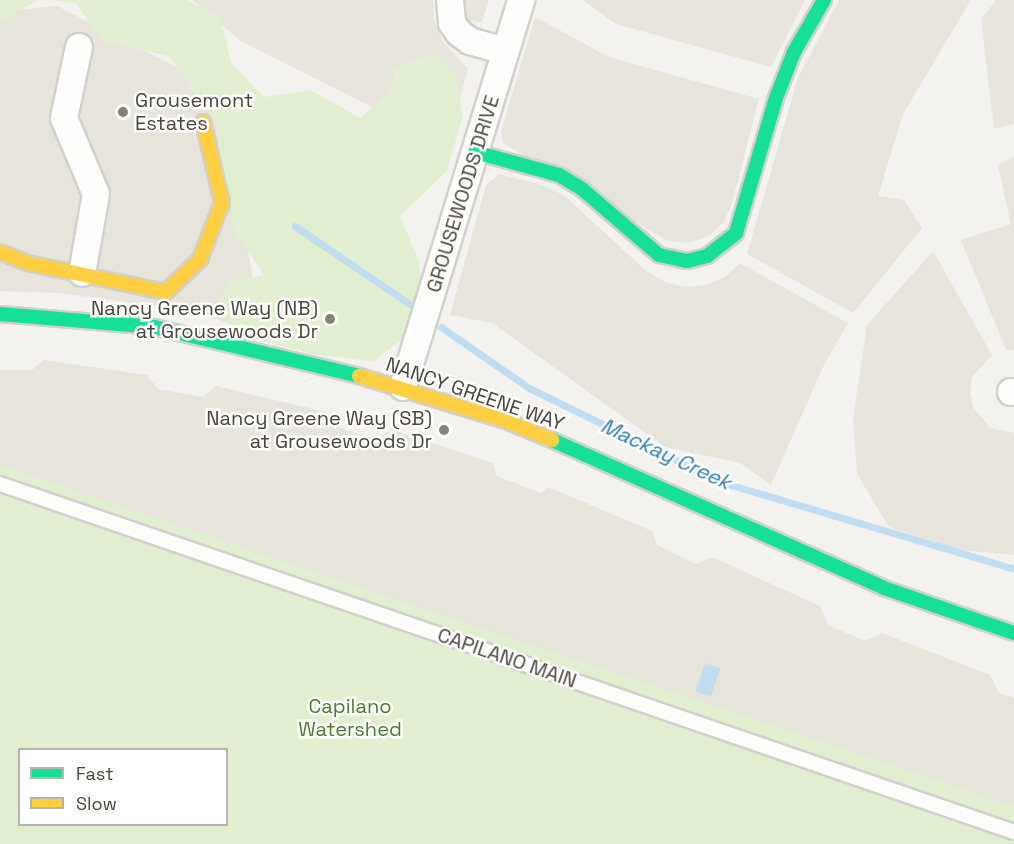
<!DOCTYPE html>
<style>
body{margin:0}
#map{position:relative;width:1014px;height:844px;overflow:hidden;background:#f4f2ee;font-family:"Space Grotesk",sans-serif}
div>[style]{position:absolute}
.residential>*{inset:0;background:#e7e4dc}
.green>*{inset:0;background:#e1eecf}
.water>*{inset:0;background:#c0ddf1;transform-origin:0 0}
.stream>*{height:7px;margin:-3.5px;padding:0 3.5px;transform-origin:3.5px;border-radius:3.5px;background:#c0ddf1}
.roads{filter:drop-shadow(2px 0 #d2d0cb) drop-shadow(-2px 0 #d2d0cb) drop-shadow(0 2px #d2d0cb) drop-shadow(0 -2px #d2d0cb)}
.lane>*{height:14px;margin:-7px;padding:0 7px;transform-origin:7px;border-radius:7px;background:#fdfdfc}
.street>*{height:26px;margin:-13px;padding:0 13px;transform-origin:13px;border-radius:13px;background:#fdfdfc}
.fast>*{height:14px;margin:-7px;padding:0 7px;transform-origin:7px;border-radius:7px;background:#16e098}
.slow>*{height:14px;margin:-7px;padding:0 7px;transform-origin:7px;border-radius:7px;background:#ffcf43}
.dots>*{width:16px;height:16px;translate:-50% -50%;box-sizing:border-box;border:3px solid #fff;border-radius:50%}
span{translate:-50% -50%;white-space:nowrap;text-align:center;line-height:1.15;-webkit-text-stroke:5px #fff;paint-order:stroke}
.poi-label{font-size:20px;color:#4b4439}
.left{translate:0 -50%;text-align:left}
.right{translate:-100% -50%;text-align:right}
.street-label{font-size:20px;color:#4b4439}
.park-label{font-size:20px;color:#4a7f2a}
.water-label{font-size:21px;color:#2e7ab2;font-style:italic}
.legend{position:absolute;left:18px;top:748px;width:210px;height:78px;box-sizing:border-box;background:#fff;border:2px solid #b7b4b0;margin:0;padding:8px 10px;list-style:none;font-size:18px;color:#4b4439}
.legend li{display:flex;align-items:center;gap:12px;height:30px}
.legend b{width:30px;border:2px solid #b7b4b0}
</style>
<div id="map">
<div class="residential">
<i style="clip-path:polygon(192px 0,433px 0,434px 19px,443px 42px,468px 69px,447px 145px,241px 41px)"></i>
<i style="clip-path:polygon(462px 0,489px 0,482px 22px,467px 21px)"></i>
<i style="clip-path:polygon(583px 0,805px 0,771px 67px,616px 24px)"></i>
<i style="clip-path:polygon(839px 0,971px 0,903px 114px,878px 196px,904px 200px,922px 228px,853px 313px,747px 254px,798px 78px)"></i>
<i style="clip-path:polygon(996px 0,1014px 0,1014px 124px,994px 129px,981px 19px)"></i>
<i style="clip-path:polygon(57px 6px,216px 87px,263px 330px,156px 306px,59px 293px,0 291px,0 12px)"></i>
<i style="clip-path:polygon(535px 17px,609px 57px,759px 99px,732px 203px,724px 222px,709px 236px,689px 243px,668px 241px,503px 143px,501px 132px)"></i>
<i style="clip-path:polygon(1014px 156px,1014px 350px,1006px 350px,961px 240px,1011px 224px,998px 165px)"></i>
<i style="clip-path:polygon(499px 174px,543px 185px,565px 196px,645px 270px,665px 282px,685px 287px,706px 285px,725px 277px,740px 263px,848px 323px,823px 367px,771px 485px,740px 463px,665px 447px,492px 323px,450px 315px,486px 185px)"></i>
<i style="clip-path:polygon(933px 251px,992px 355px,972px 377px,970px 393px,974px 409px,991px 428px,1014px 433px,1014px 555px,960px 550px,889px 527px,857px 474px,853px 419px,867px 325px)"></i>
<i style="clip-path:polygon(44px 360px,147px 375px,158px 389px,203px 397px,216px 386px,326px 412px,334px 426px,377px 439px,392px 430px,493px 463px,497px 476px,540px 493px,548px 487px,652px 531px,657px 545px,696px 564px,712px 557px,820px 606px,828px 625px,865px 641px,882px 633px,990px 675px,999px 693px,1014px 698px,1014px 816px,0 468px,0 370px,32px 370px)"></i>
</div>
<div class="green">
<i style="clip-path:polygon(0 0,38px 0,0 21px)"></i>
<i style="clip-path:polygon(53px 0,186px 0,220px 17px,231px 63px,264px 97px,311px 90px,360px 118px,390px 92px,395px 70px,411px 59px,438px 56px,456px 76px,463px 115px,447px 171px,400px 216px,419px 262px,421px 287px,405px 338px,373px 361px,313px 354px,235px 334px,217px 304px,229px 282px,264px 275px,235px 232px,222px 181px,216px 126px,169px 56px,103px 42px,77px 4px)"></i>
<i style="clip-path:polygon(evenodd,0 466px,1014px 807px,1014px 844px,0 844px,0 466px,20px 750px,226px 750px,226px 824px,20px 824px,20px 750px)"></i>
</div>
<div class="water">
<i style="left:705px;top:663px;width:16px;height:30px;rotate:18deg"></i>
</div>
<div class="stream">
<i style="left:295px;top:226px;width:140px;rotate:34.3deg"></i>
<i style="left:441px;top:327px;width:107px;rotate:34.7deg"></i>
<i style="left:529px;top:388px;width:214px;rotate:26.1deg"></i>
<i style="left:721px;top:482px;width:306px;rotate:16.5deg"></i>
</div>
<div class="roads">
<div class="lane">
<i style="left:0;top:484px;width:1072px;rotate:18.94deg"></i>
</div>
<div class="street">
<i style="left:450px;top:0;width:23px;rotate:85deg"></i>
<i style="left:452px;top:23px;width:12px;rotate:55deg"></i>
<i style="left:459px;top:33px;width:14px;rotate:36deg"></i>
<i style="left:470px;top:41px;width:36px;rotate:16deg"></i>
<i style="left:79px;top:47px;width:73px;rotate:101.9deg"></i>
<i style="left:64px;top:118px;width:82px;rotate:67.2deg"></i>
<i style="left:96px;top:194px;width:80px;rotate:100deg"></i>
<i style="left:403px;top:387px;width:405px;rotate:-73deg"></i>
<i style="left:1011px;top:392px;width:3px"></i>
</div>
<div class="fast">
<i style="left:475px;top:152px;width:87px;rotate:15.3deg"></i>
<i style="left:559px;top:175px;width:27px;rotate:31deg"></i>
<i style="left:582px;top:189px;width:101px;rotate:40.6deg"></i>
<i style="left:659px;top:255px;width:29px;rotate:12deg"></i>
<i style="left:687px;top:261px;width:21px;rotate:-14deg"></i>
<i style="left:707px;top:256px;width:37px;rotate:-38deg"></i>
<i style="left:736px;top:233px;width:141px;rotate:-73.5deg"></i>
<i style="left:776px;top:98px;width:49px;rotate:-68.6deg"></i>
<i style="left:794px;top:52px;width:60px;rotate:-60deg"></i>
<i style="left:0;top:314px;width:155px;rotate:4.8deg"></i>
<i style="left:154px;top:327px;width:211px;rotate:13.4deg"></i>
<i style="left:552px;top:440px;width:363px;rotate:24deg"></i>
<i style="left:884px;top:588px;width:138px;rotate:19.1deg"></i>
</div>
<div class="slow">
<i style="left:0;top:252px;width:29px;rotate:22deg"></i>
<i style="left:27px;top:263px;width:142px;rotate:11.8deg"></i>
<i style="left:166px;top:292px;width:47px;rotate:-44.1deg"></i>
<i style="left:200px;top:259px;width:60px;rotate:-68.6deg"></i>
<i style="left:222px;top:203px;width:83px;rotate:-103.2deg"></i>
<i style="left:359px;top:376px;width:154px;rotate:17deg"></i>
<i style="left:506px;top:421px;width:50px;rotate:22.4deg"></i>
</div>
</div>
<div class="dots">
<i style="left:123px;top:112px;background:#868178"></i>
<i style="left:330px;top:319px;background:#868178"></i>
<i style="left:444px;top:430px;background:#868178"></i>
</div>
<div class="poi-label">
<span class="left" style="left:135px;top:112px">Grousemont<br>Estates</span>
<span class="right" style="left:318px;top:320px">Nancy Greene Way (NB)<br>at Grousewoods Dr</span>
<span class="right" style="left:432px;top:430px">Nancy Greene Way (SB)<br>at Grousewoods Dr</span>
</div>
<div class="street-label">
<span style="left:463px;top:194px;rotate:-73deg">GROUSEWOODS DRIVE</span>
<span style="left:475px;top:394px;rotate:19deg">NANCY GREENE WAY</span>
<span style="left:507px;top:658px;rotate:19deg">CAPILANO MAIN</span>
</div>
<div class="park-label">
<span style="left:350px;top:718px">Capilano<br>Watershed</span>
</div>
<div class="water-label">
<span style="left:666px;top:454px;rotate:25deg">Mackay Creek</span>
</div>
<ul class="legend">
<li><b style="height:8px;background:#16e098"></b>Fast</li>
<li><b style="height:8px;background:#ffcf43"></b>Slow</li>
</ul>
</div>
